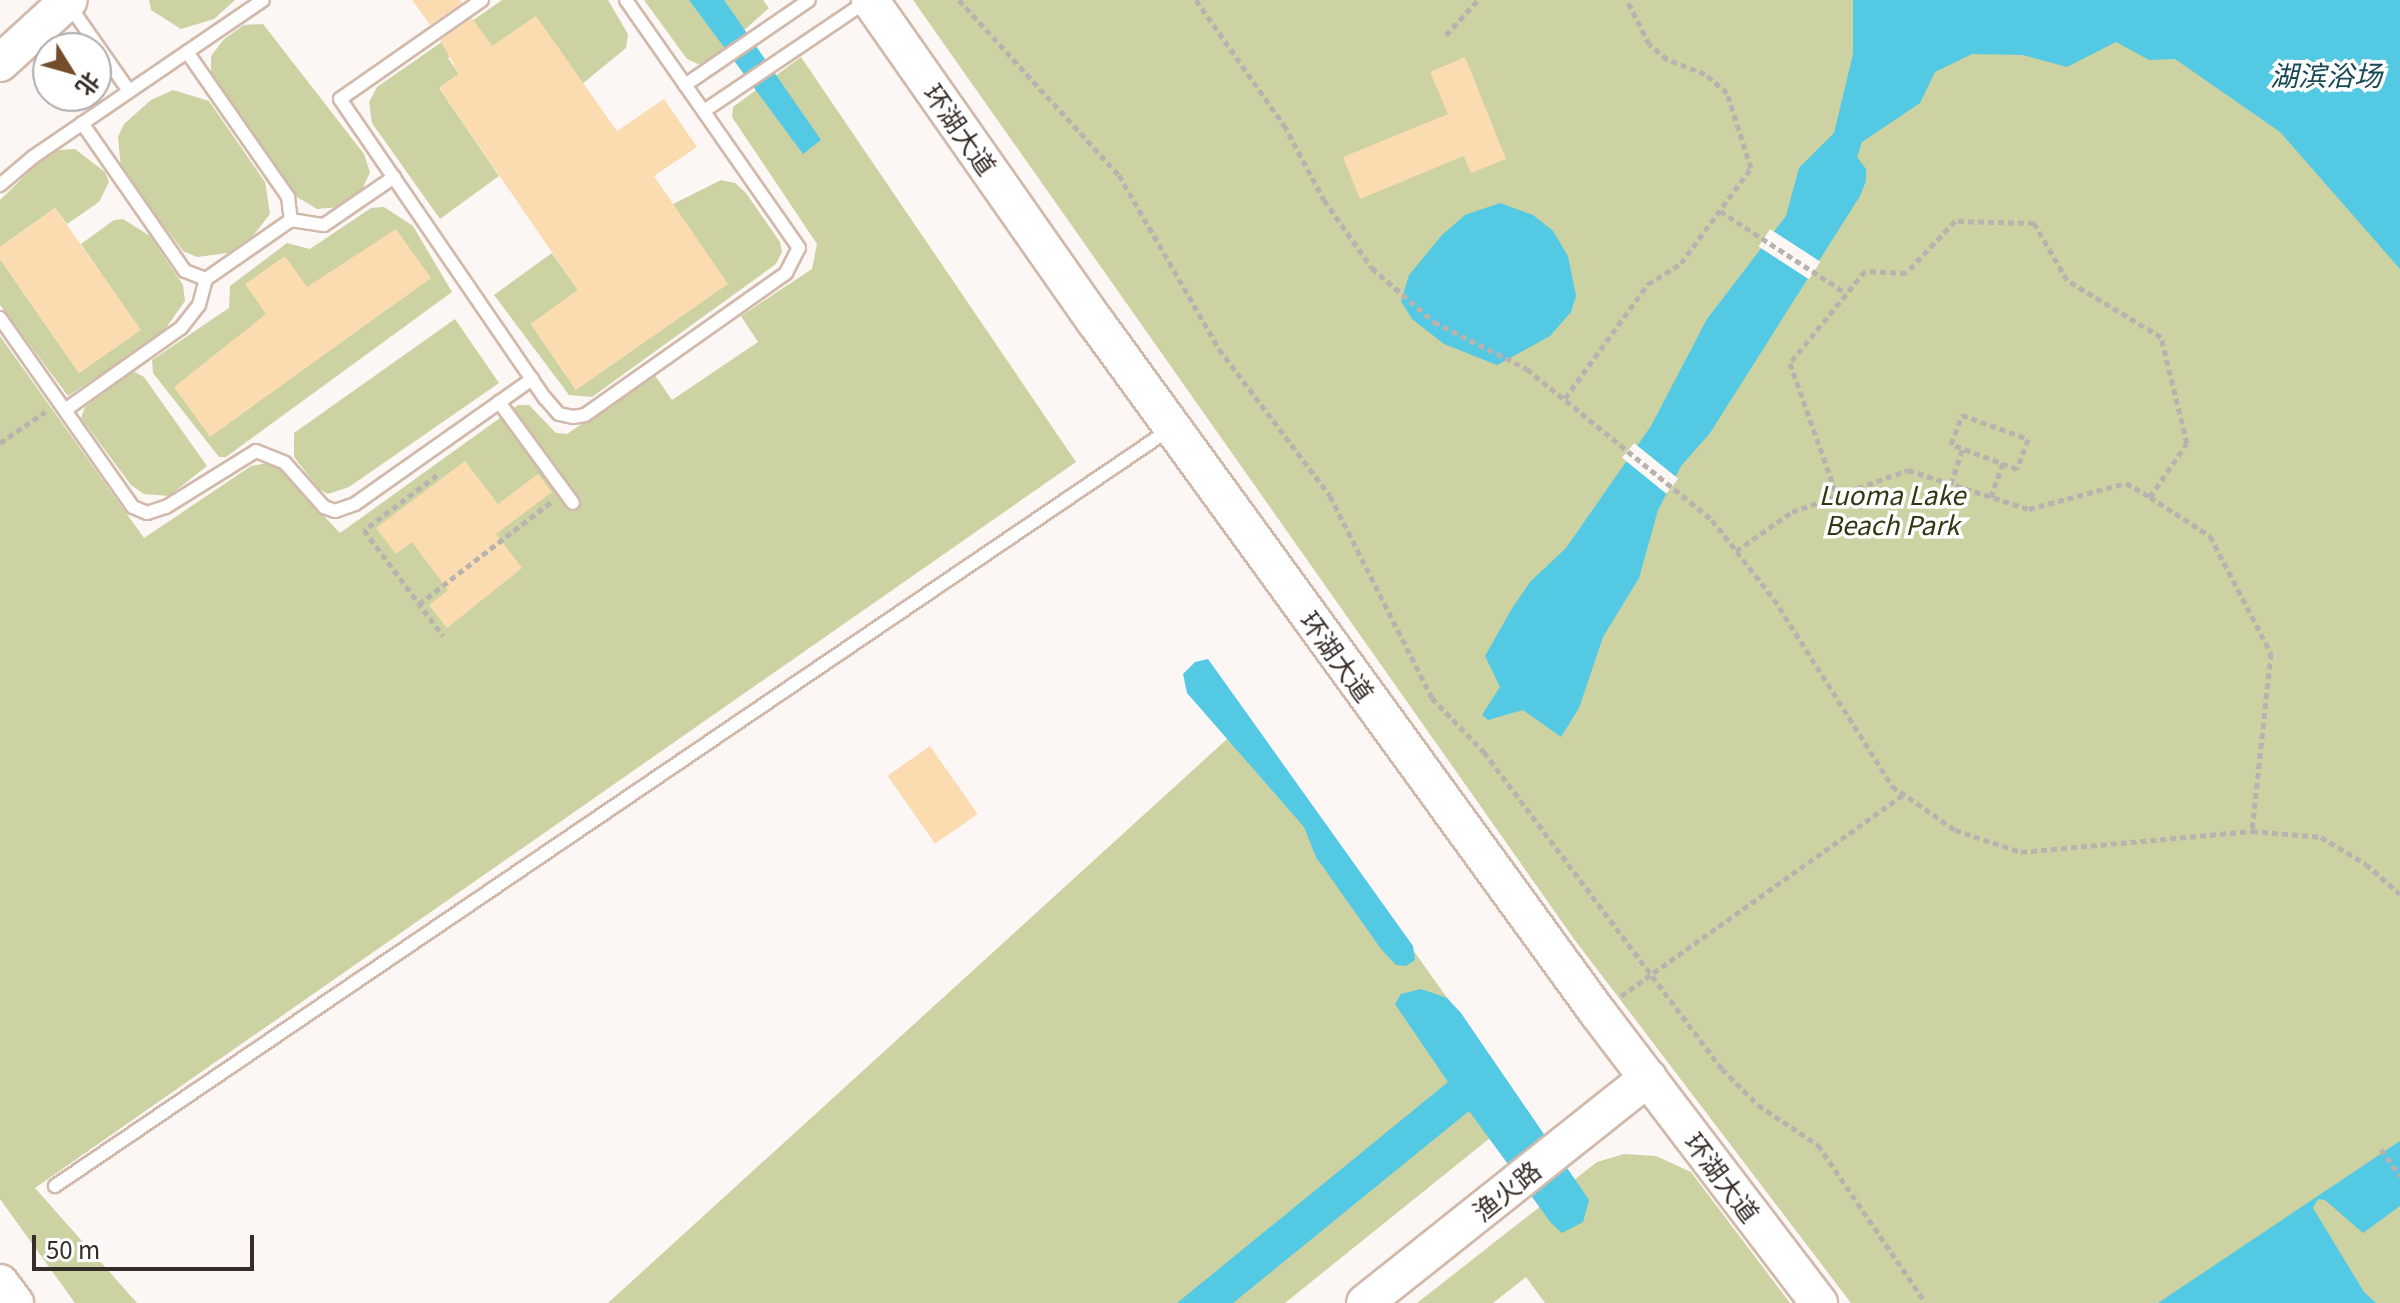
<!DOCTYPE html>
<meta charset="utf-8">
<style>
body{margin:0}
#map{position:relative;width:2400px;height:1303px;overflow:hidden;background:#fcf7f4;font-family:Georgia,"Noto Sans SC",serif}
div>[style]{position:absolute}
.green>*{inset:0;background:#ccd2a1}
.water>*{inset:0;background:#54c9e4}
.pier>*{inset:0;background:#fcf7f4;transform-origin:0 0}
.building>*{inset:0;background:#fbdcb1;transform-origin:0 0}
.path>*{height:5px;margin-top:-2.5px;transform-origin:0;background:repeating-linear-gradient(90deg,#b9b2af 0 6px,transparent 0 10px)}
.roads{filter:drop-shadow(2px 0 #d1b9ab) drop-shadow(-2px 0 #d1b9ab) drop-shadow(0 2px #d1b9ab) drop-shadow(0 -2px #d1b9ab)}
.lane>*{height:12px;margin:-6px;padding:0 6px;transform-origin:6px;border-radius:6px;background:#fff}
.secondary>*{height:36px;margin:-18px;padding:0 18px;transform-origin:18px;border-radius:18px;background:#fff}
span{translate:-50% -50%;white-space:nowrap;text-align:center;line-height:1.15;-webkit-text-stroke:7px #fff;paint-order:stroke}
.street-label{font-size:26px;color:#372d28}
.park-label{font-size:26px;color:#333712;font-style:italic}
.water-label{font-size:28px;color:#174a55;font-style:italic}
.north{position:absolute;left:32px;top:32px;width:80px;height:80px;box-sizing:border-box;background:#fff;border:2px solid #afaba9;border-radius:50%;rotate:127deg;font-size:22px;font-weight:700;line-height:32px;text-align:center;color:#372d28}
.north::after{content:'';display:block;margin:auto;width:28px;height:36px;background:#744d2b;clip-path:polygon(50% 0,100% 100%,50% 72%,0 100%)}
.scale{position:absolute;left:32px;top:1235px;width:222px;height:36px;box-sizing:border-box;border:4px solid #372d28;border-top:0;padding-left:10px;font-size:24px;line-height:28px;white-space:nowrap;color:#372d28;-webkit-text-stroke:6px #fff;paint-order:stroke}
</style>
<div id="map">
<div class="green">
<i style="clip-path:polygon(149px 0,235px 0,214px 19px,181px 29px,151px 10px)"></i>
<i style="clip-path:polygon(502px 0,608px 0,628px 34px,626px 48px,582px 84px,492px 46px,483px 34px,448px 58px,459px 74px,439px 88px,499px 176px,440px 219px,372px 123px,369px 102px,377px 87px)"></i>
<i style="clip-path:polygon(644px 0,763px 0,769px 8px,708px 62px,698px 64px,687px 59px)"></i>
<i style="clip-path:polygon(913px 0,2400px 0,2400px 1303px,1851px 1303px,1574px 939px)"></i>
<i style="clip-path:polygon(263px 24px,364px 154px,370px 172px,363px 188px,339px 207px,317px 209px,297px 197px,211px 74px,211px 56px,224px 39px,244px 25px)"></i>
<i style="clip-path:polygon(801px 57px,1076px 462px,35px 1188px,137px 1303px,75px 1303px,0 1199px,0 336px,144px 538px,251px 466px,267px 463px,279px 468px,340px 533px,518px 405px,529px 405px,556px 433px,567px 434px,654px 374px,672px 400px,758px 342px,741px 316px,812px 269px,817px 244px,732px 117px,733px 107px)"></i>
<i style="clip-path:polygon(173px 90px,209px 101px,265px 182px,270px 214px,253px 236px,228px 253px,197px 257px,183px 251px,121px 169px,118px 137px,124px 124px,151px 100px)"></i>
<i style="clip-path:polygon(75px 149px,105px 172px,109px 182px,99px 202px,67px 224px,55px 208px,0 247px,0 200px,39px 162px,58px 150px)"></i>
<i style="clip-path:polygon(721px 180px,735px 183px,746px 193px,780px 242px,782px 252px,776px 264px,592px 397px,569px 395px,494px 295px,552px 253px,578px 290px,531px 324px,576px 390px,673px 204px)"></i>
<i style="clip-path:polygon(384px 207px,413px 226px,452px 292px,226px 457px,219px 457px,153px 373px,152px 360px,229px 308px,230px 286px,287px 243px,310px 249px,371px 208px)"></i>
<i style="clip-path:polygon(123px 219px,150px 236px,183px 285px,185px 301px,161px 335px,68px 396px,0 305px,0 259px,79px 373px,140px 330px,81px 244px,114px 220px)"></i>
<i style="clip-path:polygon(455px 319px,499px 383px,349px 487px,328px 494px,319px 489px,294px 457px,294px 433px)"></i>
<i style="clip-path:polygon(133px 371px,144px 377px,207px 466px,169px 496px,144px 494px,131px 485px,81px 418px,85px 407px)"></i>
<i style="clip-path:polygon(1249px 719px,1526px 1109px,1285px 1303px,608px 1303px)"></i>
<i style="clip-path:polygon(1624px 1154px,1656px 1156px,1691px 1172px,1790px 1303px,1545px 1303px,1526px 1277px,1493px 1303px,1417px 1303px,1597px 1162px)"></i>
</div>
<div class="water">
<i style="clip-path:polygon(689px 0,724px 0,821px 140px,803px 154px)"></i>
<i style="clip-path:polygon(1853px 0,2400px 0,2400px 269px,2280px 132px,2175px 59px,2149px 60px,2116px 42px,2067px 67px,2023px 55px,1972px 54px,1935px 72px,1920px 103px,1862px 142px,1857px 157px,1866px 169px,1866px 181px,1860px 196px,1710px 433px,1681px 466px,1658px 510px,1639px 578px,1603px 637px,1579px 708px,1561px 737px,1523px 710px,1488px 720px,1482px 715px,1500px 687px,1485px 656px,1511px 610px,1530px 582px,1566px 548px,1651px 426px,1707px 319px,1786px 216px,1799px 168px,1834px 133px,1853px 54px)"></i>
<i style="clip-path:polygon(1500px 203px,1533px 215px,1553px 231px,1568px 256px,1576px 296px,1571px 312px,1550px 336px,1497px 365px,1444px 344px,1412px 319px,1401px 301px,1409px 275px,1442px 235px,1465px 215px)"></i>
<i style="clip-path:polygon(1208px 659px,1413px 946px,1415px 960px,1406px 966px,1396px 965px,1381px 949px,1316px 857px,1304px 827px,1187px 693px,1183px 674px,1195px 662px)"></i>
<i style="clip-path:polygon(1421px 989px,1447px 998px,1461px 1013px,1589px 1200px,1583px 1222px,1562px 1233px,1551px 1223px,1469px 1111px,1233px 1303px,1177px 1303px,1448px 1082px,1395px 1004px,1401px 994px)"></i>
<i style="clip-path:polygon(2400px 1141px,2400px 1206px,2363px 1233px,2325px 1200px,2318px 1199px,2313px 1208px,2364px 1292px,2376px 1303px,2158px 1303px)"></i>
</div>
<div class="pier">
<i style="left:1770px;top:229px;width:60px;height:21px;rotate:33deg"></i>
<i style="left:1634px;top:443px;width:57px;height:19px;rotate:39deg"></i>
</div>
<div class="building">
<i style="clip-path:polygon(412px 0,460px 0,462px 3px,430px 25px)"></i>
<i style="clip-path:polygon(536px 16px,617px 131px,664px 99px,697px 147px,654px 176px,728px 284px,576px 390px,531px 324px,578px 290px,439px 88px,459px 74px,440px 40px,472px 18px,492px 46px)"></i>
<i style="clip-path:polygon(1465px 57px,1506px 159px,1471px 173px,1464px 156px,1360px 199px,1343px 157px,1448px 114px,1430px 72px)"></i>
<i style="clip-path:polygon(55px 208px,141px 330px,79px 373px,0 259px,0 247px)"></i>
<i style="clip-path:polygon(396px 229px,431px 278px,210px 437px,174px 387px,266px 314px,245px 284px,285px 256px,307px 287px)"></i>
<i style="clip-path:polygon(465px 461px,498px 504px,538px 474px,552px 492px,496px 534px,522px 568px,447px 628px,429px 605px,448px 590px,412px 542px,396px 554px,376px 528px)"></i>
<i style="left:930px;top:746px;width:83px;height:52px;rotate:55deg"></i>
</div>
<div class="path">
<i style="left:959px;top:0;width:237px;rotate:47.6deg"></i>
<i style="left:1119px;top:175px;width:201px;rotate:60.1deg"></i>
<i style="left:1219px;top:349px;width:184px;rotate:52.9deg"></i>
<i style="left:1330px;top:496px;width:226px;rotate:63.2deg"></i>
<i style="left:1432px;top:698px;width:75px;rotate:46.1deg"></i>
<i style="left:1484px;top:752px;width:396px;rotate:53.1deg"></i>
<i style="left:1722px;top:1069px;width:51px;rotate:45deg"></i>
<i style="left:1758px;top:1105px;width:72px;rotate:33.7deg"></i>
<i style="left:1818px;top:1145px;width:190px;rotate:55.7deg"></i>
<i style="left:1196px;top:0;width:153px;rotate:54.9deg"></i>
<i style="left:1284px;top:125px;width:85px;rotate:61.9deg"></i>
<i style="left:1324px;top:200px;width:83px;rotate:54.8deg"></i>
<i style="left:1372px;top:268px;width:82px;rotate:41.1deg"></i>
<i style="left:1434px;top:322px;width:104px;rotate:26.8deg"></i>
<i style="left:1527px;top:369px;width:239px;rotate:39.2deg"></i>
<i style="left:1712px;top:520px;width:100px;rotate:51.9deg"></i>
<i style="left:1774px;top:599px;width:221px;rotate:57.7deg"></i>
<i style="left:1892px;top:786px;width:77px;rotate:34.9deg"></i>
<i style="left:1955px;top:830px;width:70px;rotate:18.4deg"></i>
<i style="left:2021px;top:852px;width:232px;rotate:-5.2deg"></i>
<i style="left:2252px;top:831px;width:69px;rotate:5deg"></i>
<i style="left:2321px;top:837px;width:52px;rotate:31deg"></i>
<i style="left:2366px;top:864px;width:45px;rotate:41.4deg"></i>
<i style="left:1446px;top:35px;width:47px;rotate:-47.6deg"></i>
<i style="left:1720px;top:211px;width:150px;rotate:33.1deg"></i>
<i style="left:1565px;top:398px;width:141px;rotate:-53.9deg"></i>
<i style="left:1648px;top:284px;width:39px;rotate:-32deg"></i>
<i style="left:1681px;top:263px;width:118px;rotate:-53.6deg"></i>
<i style="left:1751px;top:168px;width:79px;rotate:-107.7deg"></i>
<i style="left:1727px;top:93px;width:29px;rotate:-139deg"></i>
<i style="left:1705px;top:74px;width:41px;rotate:-158.5deg"></i>
<i style="left:1667px;top:59px;width:23px;rotate:-140deg"></i>
<i style="left:1649px;top:44px;width:49px;rotate:-116.6deg"></i>
<i style="left:1962px;top:415px;width:70px;rotate:20deg"></i>
<i style="left:2028px;top:439px;width:32px;rotate:110deg"></i>
<i style="left:2017px;top:469px;width:71px;rotate:-159.3deg"></i>
<i style="left:1951px;top:444px;width:31px;rotate:-69deg"></i>
<i style="left:0;top:443px;width:55px;rotate:-34.6deg"></i>
<i style="left:437px;top:475px;width:91px;rotate:143deg"></i>
<i style="left:364px;top:530px;width:132px;rotate:53.3deg"></i>
<i style="left:1951px;top:484px;width:38px;rotate:-72deg"></i>
<i style="left:1991px;top:497px;width:36px;rotate:-71deg"></i>
<i style="left:2150px;top:497px;width:72px;rotate:33deg"></i>
<i style="left:2210px;top:536px;width:132px;rotate:62.5deg"></i>
<i style="left:2271px;top:653px;width:179px;rotate:96.1deg"></i>
<i style="left:1736px;top:551px;width:68px;rotate:-34.9deg"></i>
<i style="left:1792px;top:512px;width:123px;rotate:-19.9deg"></i>
<i style="left:1908px;top:470px;width:127px;rotate:17.9deg"></i>
<i style="left:2029px;top:509px;width:100px;rotate:-15deg"></i>
<i style="left:2126px;top:483px;width:28px;rotate:30deg"></i>
<i style="left:2150px;top:497px;width:65px;rotate:-55.6deg"></i>
<i style="left:2187px;top:443px;width:109px;rotate:-103.8deg"></i>
<i style="left:2161px;top:337px;width:110px;rotate:-148.8deg"></i>
<i style="left:2067px;top:280px;width:66px;rotate:-120.1deg"></i>
<i style="left:2034px;top:223px;width:79px;rotate:-178.5deg"></i>
<i style="left:1955px;top:221px;width:71px;rotate:133.3deg"></i>
<i style="left:1906px;top:273px;width:41px;rotate:-177.2deg"></i>
<i style="left:1865px;top:271px;width:119px;rotate:129.2deg"></i>
<i style="left:1790px;top:363px;width:138px;rotate:70.5deg"></i>
<i style="left:419px;top:604px;width:167px;rotate:-37.7deg"></i>
<i style="left:1621px;top:996px;width:348px;rotate:-35.5deg"></i>
<i style="left:2381px;top:1149px;width:33px;rotate:55deg"></i>
</div>
<div class="roads">
<div class="lane">
<i style="left:482px;top:0;width:173px;rotate:145.1deg"></i>
<i style="left:340px;top:99px;width:363px;rotate:55.6deg"></i>
<i style="left:545px;top:398px;width:21px;rotate:49deg"></i>
<i style="left:559px;top:414px;width:14px;rotate:12deg"></i>
<i style="left:573px;top:417px;width:12px;rotate:-9deg"></i>
<i style="left:585px;top:415px;width:246px;rotate:-35.2deg"></i>
<i style="left:786px;top:273px;width:28px;rotate:-63deg"></i>
<i style="left:799px;top:248px;width:302px;rotate:-124.9deg"></i>
<i style="left:69px;top:5px;width:105px;rotate:55.1deg"></i>
<i style="left:187px;top:52px;width:177px;rotate:55.1deg"></i>
<i style="left:288px;top:197px;width:23px;rotate:83deg"></i>
<i style="left:685px;top:85px;width:150px;rotate:-34.4deg"></i>
<i style="left:704px;top:111px;width:197px;rotate:-34deg"></i>
<i style="left:82px;top:123px;width:180px;rotate:55.2deg"></i>
<i style="left:185px;top:271px;width:22px;rotate:21deg"></i>
<i style="left:0;top:185px;width:43px;rotate:-40.3deg"></i>
<i style="left:33px;top:157px;width:278px;rotate:-34.3deg"></i>
<i style="left:0;top:318px;width:231px;rotate:54.9deg"></i>
<i style="left:133px;top:507px;width:15px;rotate:23deg"></i>
<i style="left:147px;top:513px;width:20px;rotate:-18deg"></i>
<i style="left:166px;top:507px;width:106px;rotate:-31.9deg"></i>
<i style="left:256px;top:451px;width:31px;rotate:22deg"></i>
<i style="left:285px;top:463px;width:59px;rotate:48.4deg"></i>
<i style="left:324px;top:507px;width:12px;rotate:20deg"></i>
<i style="left:335px;top:511px;width:21px;rotate:-19deg"></i>
<i style="left:355px;top:504px;width:217px;rotate:-35.2deg"></i>
<i style="left:499px;top:402px;width:125px;rotate:53.8deg"></i>
<i style="left:65px;top:410px;width:142px;rotate:-35.3deg"></i>
<i style="left:181px;top:328px;width:29px;rotate:-52deg"></i>
<i style="left:199px;top:305px;width:27px;rotate:-75deg"></i>
<i style="left:206px;top:279px;width:103px;rotate:-34.8deg"></i>
<i style="left:291px;top:220px;width:33px;rotate:9deg"></i>
<i style="left:324px;top:225px;width:85px;rotate:-34.4deg"></i>
<i style="left:55px;top:1186px;width:1348px;rotate:-34.17deg"></i>
</div>
<div class="secondary">
<i style="left:870px;top:0;width:392px;rotate:55deg"></i>
<i style="left:1095px;top:321px;width:855px;rotate:53.99deg"></i>
<i style="left:1598px;top:1013px;width:365px;rotate:52.7deg"></i>
<i style="left:0;top:63px;width:93px;rotate:-42.4deg"></i>
<i style="left:0;top:1283px;width:25px;rotate:53deg"></i>
<i style="left:1365px;top:1303px;width:362px;rotate:-38.5deg"></i>
</div>
</div>
<div class="street-label">
<span style="left:961px;top:129px;rotate:55deg">环湖大道</span>
<span style="left:1338px;top:656px;rotate:54deg">环湖大道</span>
<span style="left:1723px;top:1177px;rotate:53deg">环湖大道</span>
<span style="left:1506px;top:1190px;rotate:-39deg">渔火路</span>
</div>
<div class="park-label">
<span style="left:1892px;top:509px">Luoma Lake<br>Beach Park</span>
</div>
<div class="water-label">
<span style="left:2326px;top:74px">湖滨浴场</span>
</div>
<div class="north">北</div>
<div class="scale">50 m</div>
</div>
